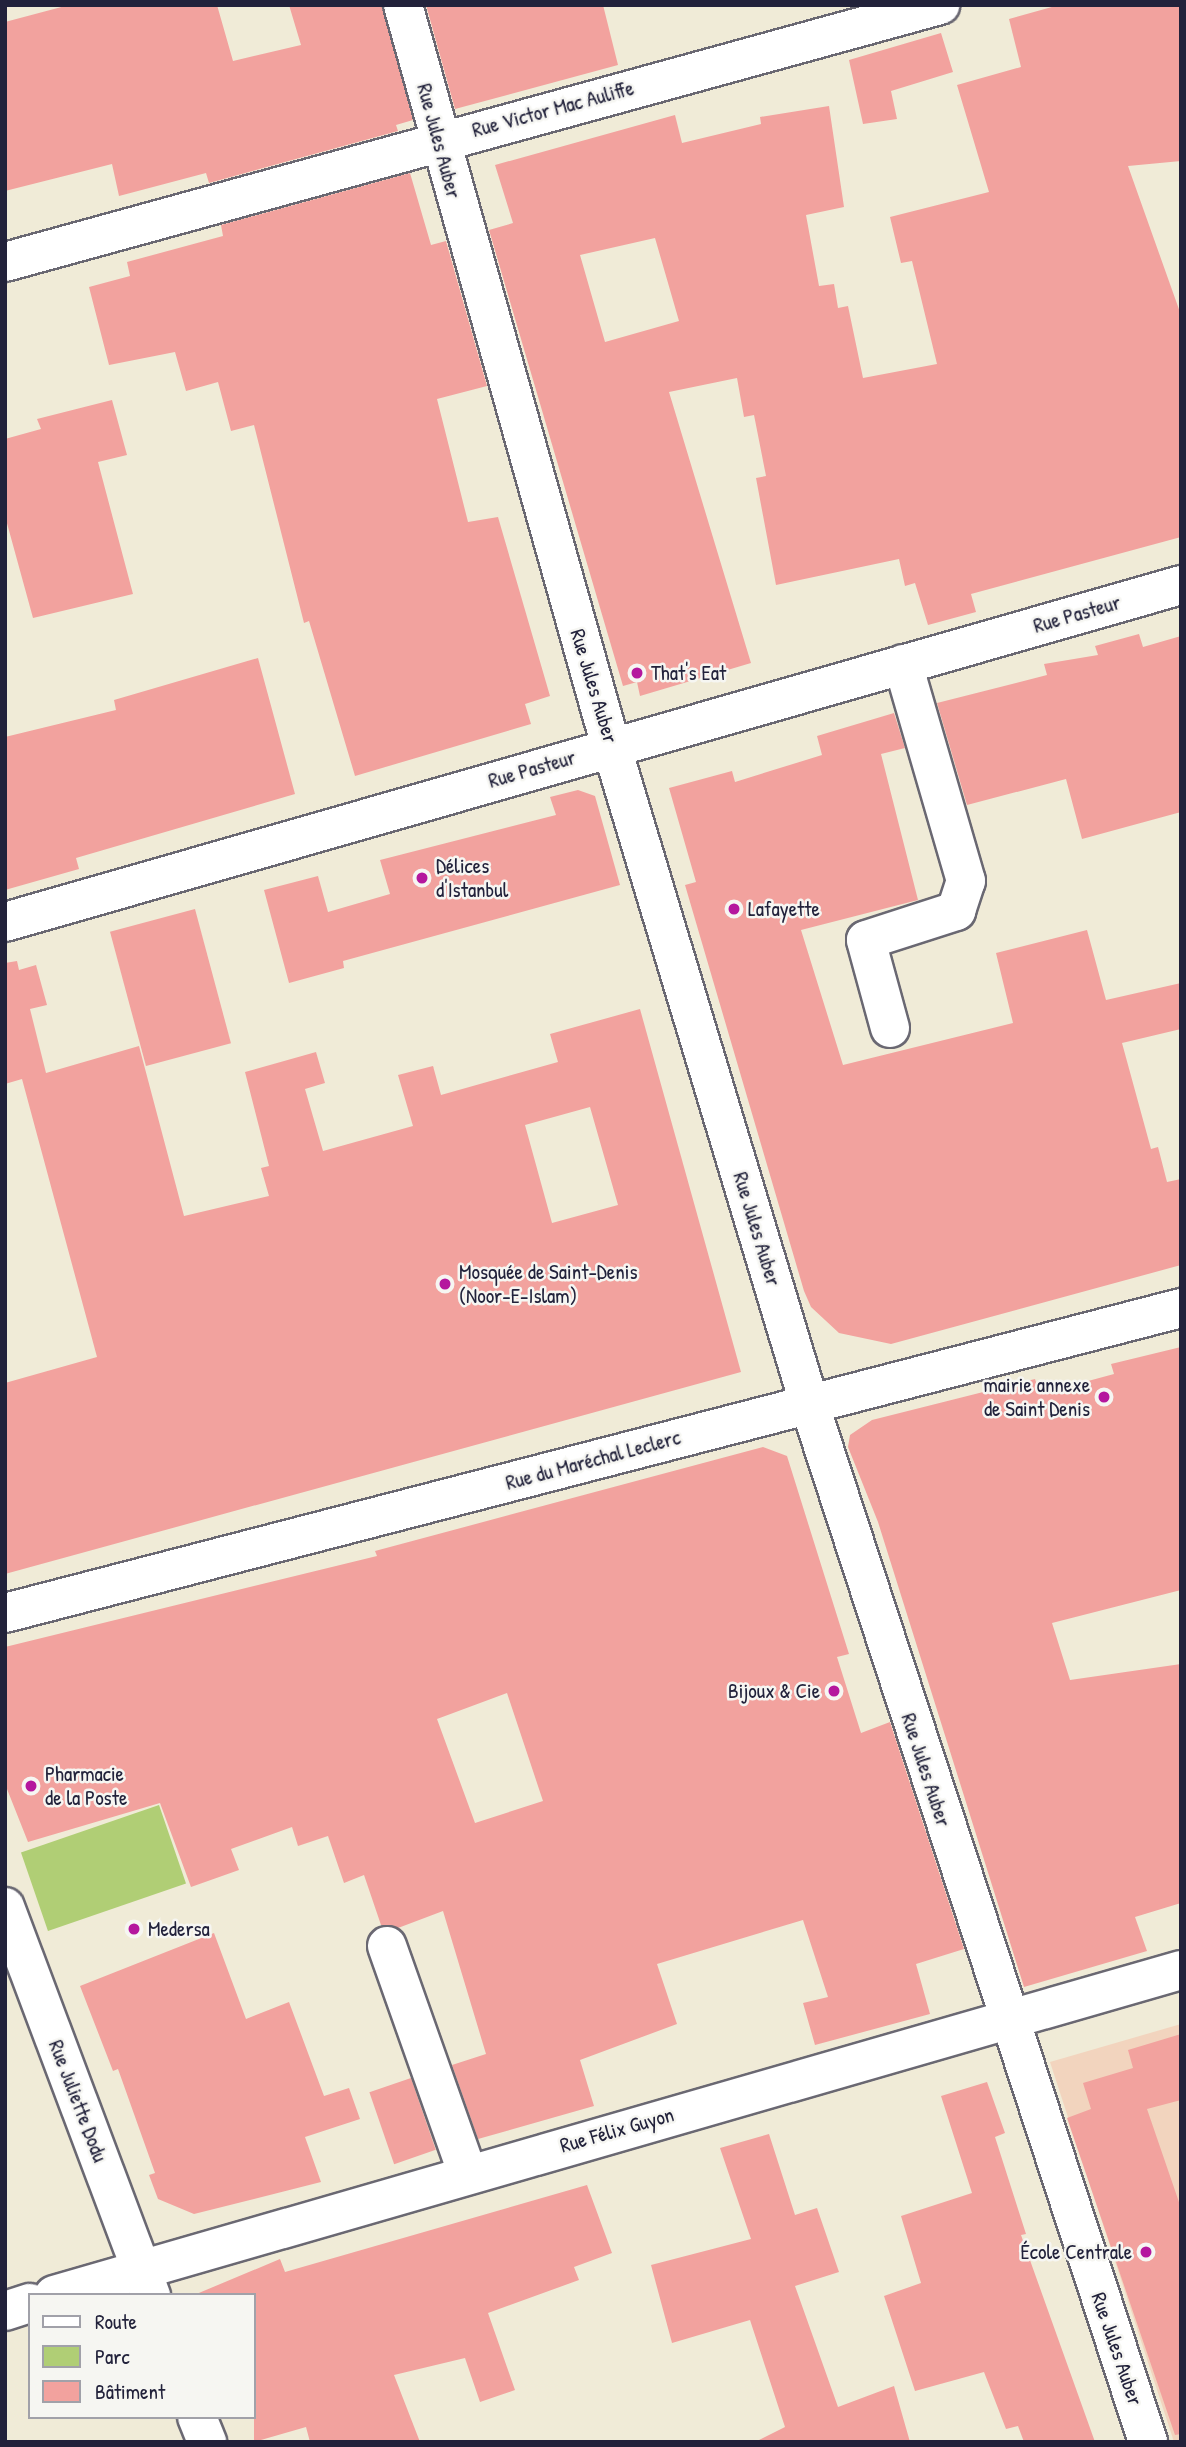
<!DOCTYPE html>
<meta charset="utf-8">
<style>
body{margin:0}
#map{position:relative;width:1186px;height:2447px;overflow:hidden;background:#f0ebd7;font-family:"Patrick Hand",sans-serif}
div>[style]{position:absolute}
.built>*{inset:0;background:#f2d4be}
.green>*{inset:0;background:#b0ce75;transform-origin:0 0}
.building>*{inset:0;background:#f2a29e;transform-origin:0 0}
.roads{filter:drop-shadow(2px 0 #6a6872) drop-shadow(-2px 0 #6a6872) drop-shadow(0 2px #6a6872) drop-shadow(0 -2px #6a6872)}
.minor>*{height:38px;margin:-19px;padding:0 19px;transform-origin:19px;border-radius:19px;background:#fff}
.dots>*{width:19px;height:19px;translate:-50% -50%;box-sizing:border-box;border:4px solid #f6f6f2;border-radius:50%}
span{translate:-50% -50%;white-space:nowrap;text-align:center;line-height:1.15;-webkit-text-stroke:5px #f6f6f2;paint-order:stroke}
.street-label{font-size:21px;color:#22223b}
.poi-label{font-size:21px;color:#22223b}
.left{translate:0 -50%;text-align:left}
.right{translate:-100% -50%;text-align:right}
.frame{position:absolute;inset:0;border:7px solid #22223b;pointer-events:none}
.legend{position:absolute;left:28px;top:2293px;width:228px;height:126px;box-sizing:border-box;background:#f6f6f2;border:2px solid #a1a1a9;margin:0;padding:9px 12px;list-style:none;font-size:21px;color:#22223b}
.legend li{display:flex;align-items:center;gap:14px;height:35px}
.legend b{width:35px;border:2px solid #a1a1a9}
</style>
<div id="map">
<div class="built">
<i style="clip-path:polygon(1181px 2024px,1181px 2442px,1174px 2442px,1050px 2062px)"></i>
</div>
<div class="green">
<i style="left:159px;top:1805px;width:83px;height:146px;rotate:71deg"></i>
</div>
<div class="building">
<i style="clip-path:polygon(69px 5px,217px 5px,233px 61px,301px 45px,289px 5px,382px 5px,413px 120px,396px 125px,398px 131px,209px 183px,206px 173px,119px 196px,112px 164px,5px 191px,5px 22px)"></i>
<i style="clip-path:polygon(426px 5px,603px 5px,618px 65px,455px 109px)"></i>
<i style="clip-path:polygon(evenodd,1059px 5px,1181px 5px,1181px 161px,1128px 166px,1181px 315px,1181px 537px,971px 594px,976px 612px,928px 625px,915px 583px,905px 586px,899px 559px,776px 585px,756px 478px,766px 476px,754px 415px,744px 417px,737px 378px,669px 392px,751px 663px,640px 696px,637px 682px,623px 686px,489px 230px,513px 223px,495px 165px,675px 115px,682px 143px,761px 124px,760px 117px,829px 106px,844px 207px,806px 215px,819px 286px,834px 284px,838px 308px,848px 306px,863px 378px,937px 364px,912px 261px,901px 263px,890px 217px,989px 192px,957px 85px,1021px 67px,1009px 19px,1059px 5px,655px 238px,679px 321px,605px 342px,580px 255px,655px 238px)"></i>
<i style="clip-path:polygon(941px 33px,953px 72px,891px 91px,897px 119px,863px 124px,849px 60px)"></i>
<i style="clip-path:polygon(410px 173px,431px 245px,446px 241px,487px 386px,437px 399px,468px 522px,498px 517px,550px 696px,525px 704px,531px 724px,355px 776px,309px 621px,304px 623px,254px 425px,231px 431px,218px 382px,186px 391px,175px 352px,109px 365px,89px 287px,130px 276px,127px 262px,223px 236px,221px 225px)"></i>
<i style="clip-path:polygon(112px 400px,127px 455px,98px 462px,133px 594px,33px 618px,5px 516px,5px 439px,41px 429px,37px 419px)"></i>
<i style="clip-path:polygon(1139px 634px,1143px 647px,1181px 636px,1181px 812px,1082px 839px,1066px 779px,967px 805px,937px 703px,1047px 675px,1044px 664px,1098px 655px,1095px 646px)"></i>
<i style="clip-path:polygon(258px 658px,295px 794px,76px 858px,79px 869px,5px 890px,5px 737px,116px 710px,114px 700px)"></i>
<i style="clip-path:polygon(894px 713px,905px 748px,881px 754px,918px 900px,801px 930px,843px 1065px,1013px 1023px,996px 953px,1087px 930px,1106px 1000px,1181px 983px,1181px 1029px,1122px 1043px,1151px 1149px,1158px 1147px,1167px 1182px,1181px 1179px,1181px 1265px,891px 1344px,839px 1333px,811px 1307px,804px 1291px,685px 885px,696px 882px,669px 788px,732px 771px,735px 782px,822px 755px,817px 736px)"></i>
<i style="clip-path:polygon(578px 790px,595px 796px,620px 885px,343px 961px,344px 968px,289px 983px,264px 890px,318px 876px,328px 912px,390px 894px,380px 860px,556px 815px,550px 797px)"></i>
<i style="left:195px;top:909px;width:139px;height:88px;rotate:75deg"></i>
<i style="clip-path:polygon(evenodd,17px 961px,19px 970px,36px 965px,47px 1005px,30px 1009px,46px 1073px,139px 1046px,184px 1216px,269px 1196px,261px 1168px,269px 1166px,245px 1072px,316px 1052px,325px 1083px,305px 1089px,323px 1151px,413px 1126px,398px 1075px,433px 1066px,441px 1095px,558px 1062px,550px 1034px,640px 1009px,741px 1372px,5px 1574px,5px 1383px,97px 1357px,22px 1079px,5px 1084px,5px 963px,17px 961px,590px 1107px,618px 1205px,552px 1223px,525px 1125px,590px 1107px)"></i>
<i style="clip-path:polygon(1181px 1347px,1181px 1590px,1052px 1623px,1070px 1680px,1181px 1664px,1181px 1903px,1135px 1917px,1147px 1951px,1024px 1987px,878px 1522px,848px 1447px,850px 1435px,872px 1420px,1035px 1379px,1040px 1394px,1114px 1374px,1111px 1364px)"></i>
<i style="clip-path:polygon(evenodd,763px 1447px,787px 1456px,849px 1654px,837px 1657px,861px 1733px,890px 1722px,964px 1949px,916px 1964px,930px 2014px,815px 2045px,803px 2003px,828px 1997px,803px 1920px,657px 1964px,677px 2024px,580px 2060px,594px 2106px,478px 2139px,452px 2065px,486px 2054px,443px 1911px,398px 1928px,381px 1925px,364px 1875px,344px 1883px,328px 1836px,298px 1846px,292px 1827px,231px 1849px,239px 1870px,191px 1887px,160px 1803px,28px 1842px,5px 1784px,5px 1647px,377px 1556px,375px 1551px,763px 1447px,507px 1693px,543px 1801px,475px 1823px,437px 1719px,507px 1693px)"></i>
<i style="clip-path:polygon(214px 1933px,246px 2019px,289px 2002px,324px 2096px,349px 2088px,360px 2119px,305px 2137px,321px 2182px,194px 2214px,158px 2199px,149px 2175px,155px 2173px,118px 2069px,113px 2071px,80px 1986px)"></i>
<i style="clip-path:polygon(1181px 2034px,1181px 2100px,1147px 2109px,1181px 2208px,1181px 2434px,1175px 2435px,1067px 2118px,1091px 2109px,1083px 2083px,1133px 2068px,1128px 2050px)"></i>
<i style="left:411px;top:2078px;width:76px;height:44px;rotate:71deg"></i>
<i style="clip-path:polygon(987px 2082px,1005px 2133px,995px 2137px,1026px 2234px,1021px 2235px,1095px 2442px,1024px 2442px,1018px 2426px,1006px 2429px,984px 2372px,915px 2391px,884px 2296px,921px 2283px,901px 2216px,972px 2193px,941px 2096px)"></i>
<i style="clip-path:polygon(769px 2134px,795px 2215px,817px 2208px,839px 2272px,795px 2286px,838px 2407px,894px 2386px,910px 2442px,755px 2442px,785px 2427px,750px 2320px,672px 2343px,651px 2265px,751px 2239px,720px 2148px)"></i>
<i style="clip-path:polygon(587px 2185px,612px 2253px,574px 2267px,579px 2280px,488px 2313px,515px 2390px,480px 2402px,465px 2358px,394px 2375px,420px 2442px,310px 2442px,306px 2427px,254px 2442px,254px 2295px,194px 2295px,280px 2259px,285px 2272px)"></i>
</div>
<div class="roads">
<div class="minor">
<i style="left:403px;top:5px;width:737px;rotate:74.34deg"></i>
<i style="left:602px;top:715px;width:718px;rotate:73.25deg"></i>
<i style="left:809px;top:1403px;width:1093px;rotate:71.93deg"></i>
<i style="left:5px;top:262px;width:970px;rotate:-15.37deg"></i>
<i style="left:5px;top:922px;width:1223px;rotate:-15.99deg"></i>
<i style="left:890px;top:1028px;width:91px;rotate:-105.3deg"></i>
<i style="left:866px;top:940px;width:95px;rotate:-17.9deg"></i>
<i style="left:956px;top:911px;width:32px;rotate:-72deg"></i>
<i style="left:966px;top:881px;width:226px;rotate:-106.2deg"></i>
<i style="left:5px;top:1613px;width:1215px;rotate:-14.54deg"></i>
<i style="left:5px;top:1907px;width:415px;rotate:69.4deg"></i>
<i style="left:387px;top:1946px;width:240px;rotate:70.5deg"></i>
<i style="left:54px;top:2295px;width:1173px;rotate:-16.09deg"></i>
<i style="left:5px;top:2311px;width:26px;rotate:-18deg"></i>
<i style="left:197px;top:2417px;width:27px;rotate:68deg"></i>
</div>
</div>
<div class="dots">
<i style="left:637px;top:673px;background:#b5179e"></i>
<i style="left:422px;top:878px;background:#b5179e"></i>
<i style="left:734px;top:909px;background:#b5179e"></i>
<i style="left:445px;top:1284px;background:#b5179e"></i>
<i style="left:1104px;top:1397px;background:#b5179e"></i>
<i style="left:834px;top:1691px;background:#b5179e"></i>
<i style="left:31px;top:1786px;background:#b5179e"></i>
<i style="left:134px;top:1929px;background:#b5179e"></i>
<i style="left:1146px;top:2252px;background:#b5179e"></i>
</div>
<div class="street-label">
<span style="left:553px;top:109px;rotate:-15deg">Rue Victor Mac Auliffe</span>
<span style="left:439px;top:141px;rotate:75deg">Rue Jules Auber</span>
<span style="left:1077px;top:614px;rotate:-16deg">Rue Pasteur</span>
<span style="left:594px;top:686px;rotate:73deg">Rue Jules Auber</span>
<span style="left:532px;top:769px;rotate:-16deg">Rue Pasteur</span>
<span style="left:757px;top:1229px;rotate:73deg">Rue Jules Auber</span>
<span style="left:593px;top:1460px;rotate:-15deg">Rue du Maréchal Leclerc</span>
<span style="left:926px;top:1770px;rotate:72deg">Rue Jules Auber</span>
<span style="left:78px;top:2101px;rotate:69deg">Rue Juliette Dodu</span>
<span style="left:617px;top:2130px;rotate:-16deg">Rue Félix Guyon</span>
<span style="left:1117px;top:2349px;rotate:71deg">Rue Jules Auber</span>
</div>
<div class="poi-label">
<span class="left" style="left:651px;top:673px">That's Eat</span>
<span class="left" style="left:436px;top:878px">Délices<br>d'Istanbul</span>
<span class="left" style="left:748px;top:909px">Lafayette</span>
<span class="left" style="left:459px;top:1284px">Mosquée de Saint-Denis<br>(Noor-E-Islam)</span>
<span class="right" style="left:1090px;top:1397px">mairie annexe<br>de Saint Denis</span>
<span class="right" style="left:820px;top:1691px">Bijoux &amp; Cie</span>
<span class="left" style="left:45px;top:1786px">Pharmacie<br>de la Poste</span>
<span class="left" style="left:148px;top:1929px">Medersa</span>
<span class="right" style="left:1132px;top:2252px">École Centrale</span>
</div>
<div class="frame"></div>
<ul class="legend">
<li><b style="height:9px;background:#fff"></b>Route</li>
<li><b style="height:19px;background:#b0ce75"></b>Parc</li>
<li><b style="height:19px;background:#f2a29e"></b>Bâtiment</li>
</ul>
</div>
